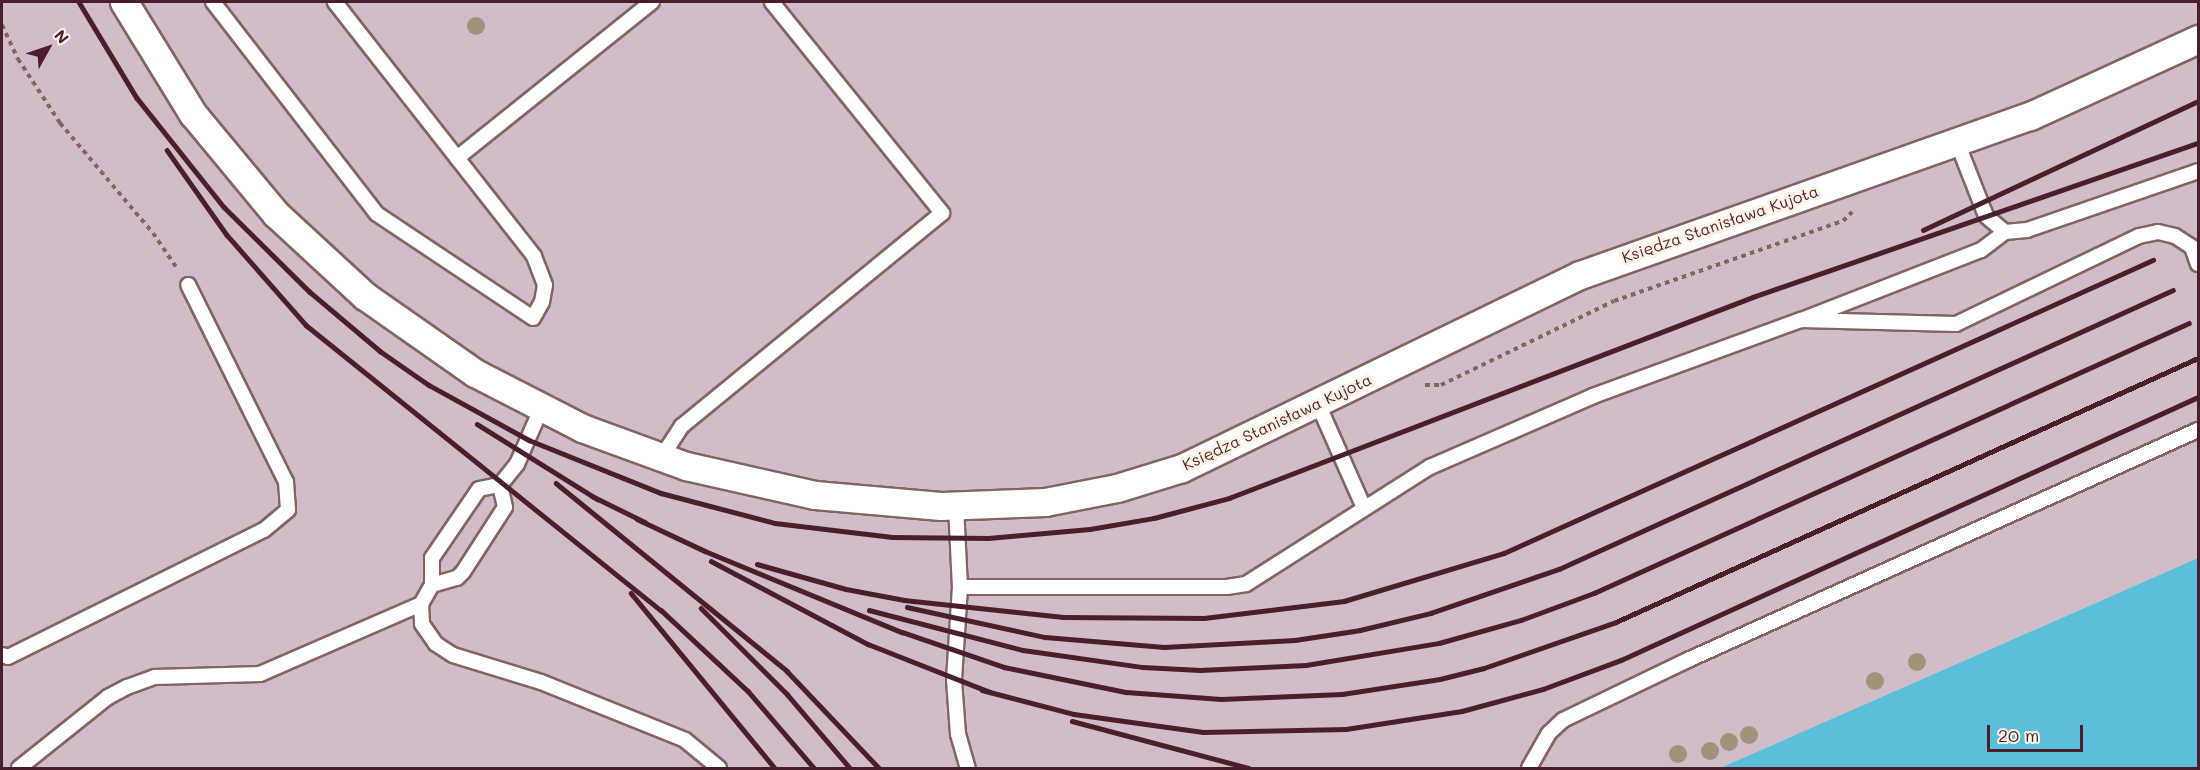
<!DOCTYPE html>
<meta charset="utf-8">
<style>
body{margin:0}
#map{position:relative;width:2200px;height:770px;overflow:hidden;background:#ece3c1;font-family:Mali,sans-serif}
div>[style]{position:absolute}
.industrial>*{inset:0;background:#d1bdc9}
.water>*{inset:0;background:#5cbfda}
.path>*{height:4px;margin-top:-2px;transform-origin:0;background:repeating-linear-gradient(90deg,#836460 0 4.5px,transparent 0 9px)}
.roads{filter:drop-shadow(2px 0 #836460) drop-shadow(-2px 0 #836460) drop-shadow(0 2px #836460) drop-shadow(0 -2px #836460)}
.service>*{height:14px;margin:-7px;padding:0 7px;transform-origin:7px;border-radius:7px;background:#fff}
.minor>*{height:27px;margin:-13.5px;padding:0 13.5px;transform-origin:13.5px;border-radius:13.5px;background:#fff}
.rail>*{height:4.5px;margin:-2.25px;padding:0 2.25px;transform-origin:2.25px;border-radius:2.25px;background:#4a1f2b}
.trees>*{width:18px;height:18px;margin:-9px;border-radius:50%;background:#a1937b}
span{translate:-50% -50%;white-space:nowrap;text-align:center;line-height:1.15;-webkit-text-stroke:6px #fcf5e5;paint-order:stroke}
.street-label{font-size:16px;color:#4a1f2b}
.frame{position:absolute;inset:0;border:3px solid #4a1f2b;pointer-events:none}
.north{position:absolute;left:18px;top:18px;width:60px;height:60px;-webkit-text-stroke:4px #fcf5e5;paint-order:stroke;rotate:50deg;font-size:16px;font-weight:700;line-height:24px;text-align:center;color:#4a1f2b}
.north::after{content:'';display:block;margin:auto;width:21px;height:27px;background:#4a1f2b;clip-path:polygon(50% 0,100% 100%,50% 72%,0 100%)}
.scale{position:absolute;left:1987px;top:725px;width:96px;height:27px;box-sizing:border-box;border:3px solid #4a1f2b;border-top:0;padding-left:8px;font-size:18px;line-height:21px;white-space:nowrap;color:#4a1f2b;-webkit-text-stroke:4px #fcf5e5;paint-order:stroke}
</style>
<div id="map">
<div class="industrial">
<i style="clip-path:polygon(2px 2px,2198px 2px,2198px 558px,1720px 768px,2px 768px)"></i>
</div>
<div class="water">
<i style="clip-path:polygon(2198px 558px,2198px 768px,1720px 768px)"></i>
</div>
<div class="path">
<i style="left:2px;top:25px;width:38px;rotate:65deg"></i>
<i style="left:18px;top:59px;width:77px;rotate:56.7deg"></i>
<i style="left:60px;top:123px;width:144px;rotate:49.8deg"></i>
<i style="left:153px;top:233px;width:41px;rotate:55.9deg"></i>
<i style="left:1425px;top:385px;width:16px"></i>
<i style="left:1441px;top:385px;width:192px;rotate:-25.9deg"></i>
<i style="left:1614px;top:301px;width:243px;rotate:-19.3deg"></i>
<i style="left:1843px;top:221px;width:13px;rotate:-45deg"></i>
</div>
<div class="roads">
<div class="service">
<i style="left:213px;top:2px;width:268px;rotate:52.3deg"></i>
<i style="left:377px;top:214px;width:187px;rotate:33.7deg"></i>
<i style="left:533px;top:318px;width:18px;rotate:-61deg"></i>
<i style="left:542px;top:302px;width:17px;rotate:-80deg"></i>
<i style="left:545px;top:285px;width:31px;rotate:-111deg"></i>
<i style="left:534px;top:256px;width:323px;rotate:-128.1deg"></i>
<i style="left:1957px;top:142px;width:79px;rotate:68.6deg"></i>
<i style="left:1986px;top:216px;width:25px;rotate:40deg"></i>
<i style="left:2005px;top:232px;width:22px;rotate:-5deg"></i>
<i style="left:2027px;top:230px;width:181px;rotate:-19deg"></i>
<i style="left:457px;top:158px;width:250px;rotate:-38.7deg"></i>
<i style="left:2005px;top:232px;width:30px;rotate:143deg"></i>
<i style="left:1981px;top:250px;width:193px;rotate:158.7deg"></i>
<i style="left:1801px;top:320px;width:155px;rotate:1.5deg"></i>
<i style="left:1956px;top:324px;width:203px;rotate:-25.7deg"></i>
<i style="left:2139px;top:236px;width:19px;rotate:-12deg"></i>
<i style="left:2158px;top:232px;width:17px;rotate:13deg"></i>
<i style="left:2175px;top:236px;width:20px;rotate:33deg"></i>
<i style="left:2192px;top:247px;width:18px;rotate:71deg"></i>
<i style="left:1318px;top:404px;width:114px;rotate:66.1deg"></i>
<i style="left:661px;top:458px;width:38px;rotate:-57deg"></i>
<i style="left:682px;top:426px;width:336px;rotate:-39.3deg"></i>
<i style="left:942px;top:213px;width:271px;rotate:-128.9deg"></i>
<i style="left:956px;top:506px;width:81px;rotate:87.2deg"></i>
<i style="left:960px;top:587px;width:267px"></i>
<i style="left:1227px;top:587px;width:19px;rotate:-9deg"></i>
<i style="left:1246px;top:584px;width:218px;rotate:-32.5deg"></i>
<i style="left:1430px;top:467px;width:178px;rotate:-23.5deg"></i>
<i style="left:1593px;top:396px;width:221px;rotate:-20.1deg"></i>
<i style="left:432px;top:585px;width:26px;rotate:-16deg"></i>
<i style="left:457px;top:578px;width:8px;rotate:-45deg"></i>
<i style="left:463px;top:572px;width:77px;rotate:-57.1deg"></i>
<i style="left:505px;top:507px;width:23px;rotate:-103deg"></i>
<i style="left:960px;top:587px;width:93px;rotate:93.7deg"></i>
<i style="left:954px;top:680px;width:54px;rotate:85.8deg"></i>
<i style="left:958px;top:734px;width:35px;rotate:74deg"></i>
<i style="left:421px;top:604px;width:20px;rotate:87deg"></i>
<i style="left:422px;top:624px;width:24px;rotate:55deg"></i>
<i style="left:436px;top:644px;width:20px;rotate:33deg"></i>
<i style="left:453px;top:655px;width:92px;rotate:17.1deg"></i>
<i style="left:541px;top:682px;width:155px;rotate:21.9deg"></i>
<i style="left:685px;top:740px;width:44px;rotate:39.5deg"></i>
<i style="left:2px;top:655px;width:6px;rotate:18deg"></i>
<i style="left:8px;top:657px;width:286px;rotate:-26.4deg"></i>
<i style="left:264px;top:530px;width:31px;rotate:-40deg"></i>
<i style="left:288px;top:510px;width:28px;rotate:-94deg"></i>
<i style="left:286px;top:482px;width:220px;rotate:-116.4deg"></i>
<i style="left:19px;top:768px;width:114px;rotate:-38.6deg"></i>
<i style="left:108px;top:697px;width:21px;rotate:-28deg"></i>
<i style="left:127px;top:687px;width:30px;rotate:-20deg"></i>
<i style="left:155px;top:677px;width:105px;rotate:-1.6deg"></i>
<i style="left:260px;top:674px;width:176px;rotate:-23.5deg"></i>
<i style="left:421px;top:604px;width:22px;rotate:-60deg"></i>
<i style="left:432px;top:585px;width:27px;rotate:-90deg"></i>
<i style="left:432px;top:558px;width:83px;rotate:-55.7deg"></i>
<i style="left:479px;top:489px;width:21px;rotate:-11deg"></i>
<i style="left:500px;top:485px;width:27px;rotate:-51deg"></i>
<i style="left:517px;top:464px;width:60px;rotate:-66.4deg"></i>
<i style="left:1529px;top:768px;width:40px;rotate:-60.3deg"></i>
<i style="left:1549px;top:733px;width:19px;rotate:-43deg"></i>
<i style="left:1563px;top:720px;width:141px;rotate:-25.7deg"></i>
<i style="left:1690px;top:659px;width:557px;rotate:-24.27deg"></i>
</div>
<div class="minor">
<i style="left:124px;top:2px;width:132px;rotate:58.4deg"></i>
<i style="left:193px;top:114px;width:130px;rotate:50.3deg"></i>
<i style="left:276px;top:214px;width:121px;rotate:42.7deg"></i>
<i style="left:365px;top:296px;width:134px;rotate:35deg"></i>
<i style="left:475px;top:373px;width:120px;rotate:27.2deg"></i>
<i style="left:582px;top:428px;width:111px;rotate:20.1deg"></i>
<i style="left:686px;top:466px;width:132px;rotate:12.7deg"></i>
<i style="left:815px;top:495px;width:126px;rotate:5deg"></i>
<i style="left:941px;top:506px;width:104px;rotate:-2.2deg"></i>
<i style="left:1045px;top:502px;width:73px;rotate:-11deg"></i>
<i style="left:1117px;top:488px;width:68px;rotate:-17.1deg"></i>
<i style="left:1182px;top:468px;width:442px;rotate:-25.9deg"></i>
<i style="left:1580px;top:275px;width:477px;rotate:-19.5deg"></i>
<i style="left:2030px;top:116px;width:185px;rotate:-24.6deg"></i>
</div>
</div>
<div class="rail">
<i style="left:79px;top:2px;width:112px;rotate:58.9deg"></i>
<i style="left:137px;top:98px;width:139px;rotate:51.4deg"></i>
<i style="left:224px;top:207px;width:121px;rotate:44.7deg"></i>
<i style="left:310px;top:292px;width:92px;rotate:40.1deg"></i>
<i style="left:380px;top:351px;width:60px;rotate:34.8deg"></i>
<i style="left:429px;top:385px;width:114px;rotate:28.8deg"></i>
<i style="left:529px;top:440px;width:142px;rotate:21.9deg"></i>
<i style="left:661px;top:493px;width:118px;rotate:14.7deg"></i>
<i style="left:775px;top:523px;width:118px;rotate:6.8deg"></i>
<i style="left:892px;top:537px;width:96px;rotate:0.6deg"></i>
<i style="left:988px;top:538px;width:102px;rotate:-5deg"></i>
<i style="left:1090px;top:529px;width:65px;rotate:-9.8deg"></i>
<i style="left:1154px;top:518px;width:78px;rotate:-14.9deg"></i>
<i style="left:1229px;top:498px;width:561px;rotate:-20.99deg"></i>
<i style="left:1753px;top:297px;width:471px;rotate:-19.1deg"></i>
<i style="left:167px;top:150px;width:104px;rotate:54.8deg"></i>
<i style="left:227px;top:235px;width:120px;rotate:48.7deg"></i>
<i style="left:306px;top:325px;width:455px;rotate:38.8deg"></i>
<i style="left:661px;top:610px;width:119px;rotate:43deg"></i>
<i style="left:748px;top:691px;width:101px;rotate:49.4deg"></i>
<i style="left:1923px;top:230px;width:304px;rotate:-25.1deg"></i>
<i style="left:477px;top:424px;width:142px;rotate:32deg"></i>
<i style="left:556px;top:483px;width:298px;rotate:39.1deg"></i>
<i style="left:787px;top:671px;width:134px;rotate:46.5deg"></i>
<i style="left:592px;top:496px;width:59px;rotate:26.1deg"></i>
<i style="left:637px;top:519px;width:75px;rotate:25.2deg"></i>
<i style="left:705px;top:551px;width:213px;rotate:22.4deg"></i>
<i style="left:902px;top:632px;width:108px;rotate:18.9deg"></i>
<i style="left:1004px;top:667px;width:125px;rotate:11.6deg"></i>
<i style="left:1126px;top:692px;width:95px;rotate:4.2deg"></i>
<i style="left:1221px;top:699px;width:121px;rotate:-2.4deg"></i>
<i style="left:1342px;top:694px;width:99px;rotate:-8.7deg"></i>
<i style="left:1440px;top:679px;width:45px;rotate:-14deg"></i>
<i style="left:1484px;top:668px;width:140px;rotate:-19.2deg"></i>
<i style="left:1616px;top:622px;width:639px;rotate:-24.4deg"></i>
<i style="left:711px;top:561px;width:178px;rotate:27.9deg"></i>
<i style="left:868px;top:644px;width:131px;rotate:21.5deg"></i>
<i style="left:757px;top:564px;width:92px;rotate:15.7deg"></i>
<i style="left:846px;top:589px;width:59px;rotate:10.7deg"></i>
<i style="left:904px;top:600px;width:160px;rotate:6.1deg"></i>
<i style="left:1063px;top:617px;width:141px;rotate:0.4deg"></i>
<i style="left:1204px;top:618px;width:141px;rotate:-6.9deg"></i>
<i style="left:1344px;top:601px;width:167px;rotate:-16.7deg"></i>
<i style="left:1504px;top:553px;width:712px;rotate:-24.3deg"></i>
<i style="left:631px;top:593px;width:227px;rotate:50.6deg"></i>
<i style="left:907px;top:607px;width:141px;rotate:12.3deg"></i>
<i style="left:1045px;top:637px;width:119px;rotate:4.8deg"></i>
<i style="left:1164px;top:647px;width:131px;rotate:-3.1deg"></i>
<i style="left:1295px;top:640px;width:66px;rotate:-8.7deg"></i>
<i style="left:1360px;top:630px;width:73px;rotate:-13.5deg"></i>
<i style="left:1431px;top:613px;width:135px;rotate:-19deg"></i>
<i style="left:1559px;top:569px;width:674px;rotate:-24.44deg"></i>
<i style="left:701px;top:608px;width:122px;rotate:45deg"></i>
<i style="left:787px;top:694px;width:97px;rotate:49.6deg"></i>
<i style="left:869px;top:610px;width:159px;rotate:14.6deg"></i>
<i style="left:1023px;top:650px;width:121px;rotate:8.1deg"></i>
<i style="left:1143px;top:667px;width:57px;rotate:3deg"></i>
<i style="left:1200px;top:670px;width:106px;rotate:-2.7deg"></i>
<i style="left:1306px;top:665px;width:135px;rotate:-9.4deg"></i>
<i style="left:1439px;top:643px;width:85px;rotate:-15.7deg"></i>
<i style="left:1521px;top:620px;width:78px;rotate:-20.3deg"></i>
<i style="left:1594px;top:593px;width:653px;rotate:-24.41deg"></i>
<i style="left:982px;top:690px;width:95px;rotate:14.6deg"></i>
<i style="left:1074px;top:714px;width:130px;rotate:7.9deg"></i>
<i style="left:1203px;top:732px;width:143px;rotate:-1.2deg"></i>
<i style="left:1346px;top:729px;width:117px;rotate:-8.8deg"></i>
<i style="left:1462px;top:711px;width:84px;rotate:-15.2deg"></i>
<i style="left:1543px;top:689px;width:83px;rotate:-20.4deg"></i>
<i style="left:1621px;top:660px;width:634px;rotate:-24.5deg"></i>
<i style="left:1072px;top:721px;width:183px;rotate:14.9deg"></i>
</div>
<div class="trees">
<i style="left:476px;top:26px"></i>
<i style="left:1917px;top:662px"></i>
<i style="left:1875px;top:681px"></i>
<i style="left:1749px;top:735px"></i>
<i style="left:1729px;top:742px"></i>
<i style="left:1710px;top:751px"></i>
<i style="left:1678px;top:754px"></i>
</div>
<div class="street-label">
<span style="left:1720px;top:224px;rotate:-19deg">Księdza Stanisława Kujota</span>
<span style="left:1277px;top:422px;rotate:-25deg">Księdza Stanisława Kujota</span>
</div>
<div class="frame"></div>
<div class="north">N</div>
<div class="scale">20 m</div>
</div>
